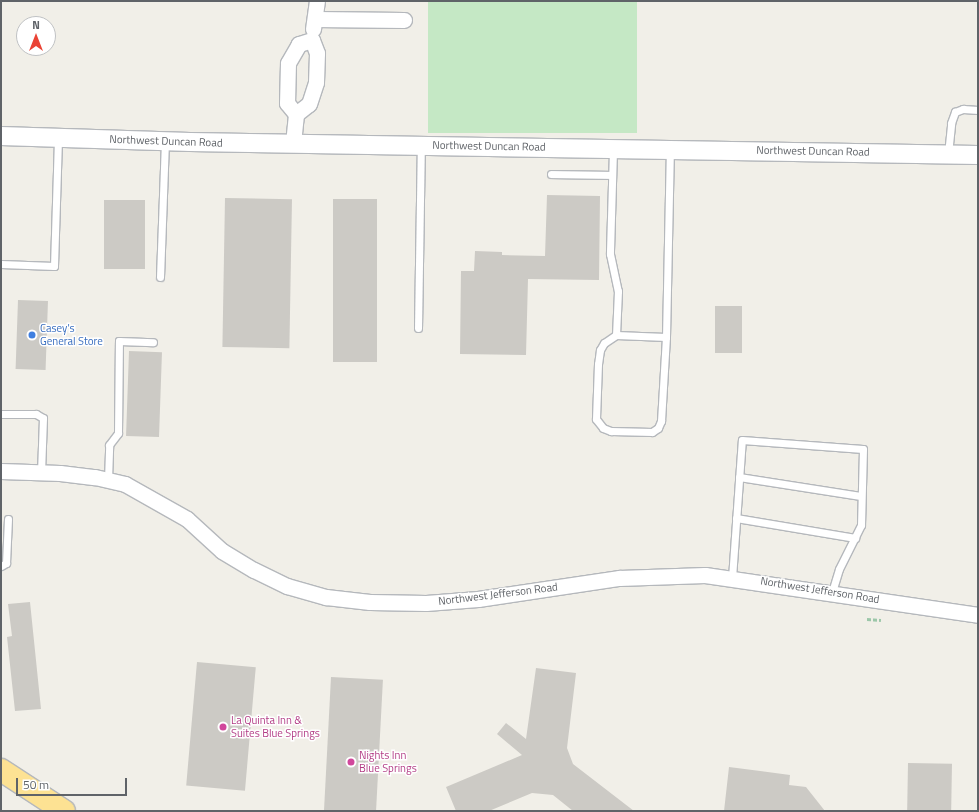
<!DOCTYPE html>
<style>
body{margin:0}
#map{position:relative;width:979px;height:812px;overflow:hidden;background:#f1efe8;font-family:"Titillium Web",sans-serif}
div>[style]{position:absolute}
.green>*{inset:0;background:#c5e8c5;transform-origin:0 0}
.building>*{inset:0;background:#cccac5;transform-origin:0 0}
.path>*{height:2.5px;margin-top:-1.25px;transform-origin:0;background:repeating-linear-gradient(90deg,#9cc7a9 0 4px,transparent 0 6px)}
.roads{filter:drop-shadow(1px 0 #b5b8bc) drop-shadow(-1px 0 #b5b8bc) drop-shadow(0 1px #b5b8bc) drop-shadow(0 -1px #b5b8bc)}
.service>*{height:7px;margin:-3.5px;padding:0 3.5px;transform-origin:3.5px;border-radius:3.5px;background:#fff}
.minor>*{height:15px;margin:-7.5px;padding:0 7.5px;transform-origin:7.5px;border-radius:7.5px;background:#fff}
.tertiary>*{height:18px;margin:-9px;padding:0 9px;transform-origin:9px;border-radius:9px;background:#fff}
.motorway>*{height:22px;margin:-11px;padding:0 11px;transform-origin:11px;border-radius:11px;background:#fde293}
.dots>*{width:11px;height:11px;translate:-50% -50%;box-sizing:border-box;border:2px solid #fff;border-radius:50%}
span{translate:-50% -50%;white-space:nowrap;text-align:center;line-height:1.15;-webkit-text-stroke:3px #fff;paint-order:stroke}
.street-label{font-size:11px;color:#5f6368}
.shop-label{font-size:11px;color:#366cbe}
.left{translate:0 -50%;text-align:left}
.hotel-label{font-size:11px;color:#b23c85}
.frame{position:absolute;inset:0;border:2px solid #5f6368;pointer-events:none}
.north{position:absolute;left:16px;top:16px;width:40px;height:40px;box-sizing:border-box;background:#fff;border:1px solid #bfc1c3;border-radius:50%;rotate:0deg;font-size:11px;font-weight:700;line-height:16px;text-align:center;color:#5f6368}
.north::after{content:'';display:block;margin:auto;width:14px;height:18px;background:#ea4335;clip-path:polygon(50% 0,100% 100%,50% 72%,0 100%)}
.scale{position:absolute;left:16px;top:778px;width:111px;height:18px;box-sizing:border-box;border:2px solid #5f6368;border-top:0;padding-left:5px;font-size:12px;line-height:14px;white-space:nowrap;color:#5f6368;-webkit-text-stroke:3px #fff;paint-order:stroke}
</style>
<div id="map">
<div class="green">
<i style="left:428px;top:1px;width:209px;height:132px"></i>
</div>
<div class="building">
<i style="clip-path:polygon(547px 195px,600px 196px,599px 280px,528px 279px,526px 355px,460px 354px,461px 271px,474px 271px,475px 251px,502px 252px,502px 255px,545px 256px)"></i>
<i style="left:225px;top:198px;width:67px;height:149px;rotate:1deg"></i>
<i style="left:333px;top:199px;width:44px;height:163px"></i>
<i style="left:104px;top:200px;width:41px;height:69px"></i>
<i style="left:18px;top:300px;width:30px;height:69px;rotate:2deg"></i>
<i style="left:715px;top:306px;width:27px;height:47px"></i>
<i style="left:129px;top:351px;width:33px;height:85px;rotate:2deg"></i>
<i style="clip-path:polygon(30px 602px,41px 709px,15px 711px,7px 637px,12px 636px,8px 604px)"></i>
<i style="left:197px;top:662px;width:59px;height:124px;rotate:5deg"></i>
<i style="clip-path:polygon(536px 668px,576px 673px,567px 748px,573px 764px,634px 811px,573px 811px,553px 795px,532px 793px,489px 811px,456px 811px,446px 787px,522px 755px,497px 734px,506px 723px,526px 739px)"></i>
<i style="left:331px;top:677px;width:52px;height:134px;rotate:3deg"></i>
<i style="left:908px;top:763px;width:44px;height:48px;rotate:1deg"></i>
<i style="clip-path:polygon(729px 767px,790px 775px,789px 785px,806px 787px,825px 811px,724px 811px)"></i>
</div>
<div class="path">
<i style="left:867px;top:619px;width:14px;rotate:4deg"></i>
</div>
<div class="roads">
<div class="service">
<i style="left:613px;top:150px;width:104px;rotate:91.7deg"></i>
<i style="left:610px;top:254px;width:38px;rotate:78deg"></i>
<i style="left:618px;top:291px;width:44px;rotate:92.6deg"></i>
<i style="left:948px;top:154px;width:31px;rotate:-84deg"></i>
<i style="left:951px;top:123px;width:12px;rotate:-70deg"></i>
<i style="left:955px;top:112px;width:9px;rotate:-21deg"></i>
<i style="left:963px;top:109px;width:15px;rotate:4deg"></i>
<i style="left:551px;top:174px;width:61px;rotate:0.9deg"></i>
<i style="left:1px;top:264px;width:53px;rotate:2.2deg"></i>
<i style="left:54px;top:266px;width:128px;rotate:-88.2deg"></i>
<i style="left:160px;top:277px;width:136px;rotate:-87.9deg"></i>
<i style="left:418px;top:328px;width:181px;rotate:-89.1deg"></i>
<i style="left:666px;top:337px;width:50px;rotate:-177.7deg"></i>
<i style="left:616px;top:335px;width:14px;rotate:146deg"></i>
<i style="left:604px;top:343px;width:8px;rotate:120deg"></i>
<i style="left:600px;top:350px;width:14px;rotate:98deg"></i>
<i style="left:598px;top:364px;width:55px;rotate:92.1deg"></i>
<i style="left:596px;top:419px;width:11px;rotate:52deg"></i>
<i style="left:603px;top:428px;width:9px;rotate:21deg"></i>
<i style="left:611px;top:431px;width:41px;rotate:1.4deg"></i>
<i style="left:652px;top:432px;width:7px;rotate:-34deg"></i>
<i style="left:658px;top:428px;width:8px;rotate:-67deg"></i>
<i style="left:661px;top:421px;width:84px;rotate:-86.6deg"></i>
<i style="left:666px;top:337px;width:186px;rotate:-88.8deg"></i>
<i style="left:1px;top:414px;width:35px"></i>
<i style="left:36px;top:414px;width:8px;rotate:30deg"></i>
<i style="left:43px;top:418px;width:55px;rotate:92.1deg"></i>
<i style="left:739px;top:477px;width:123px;rotate:8.9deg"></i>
<i style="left:108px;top:480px;width:35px;rotate:-88deg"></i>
<i style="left:109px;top:445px;width:15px;rotate:-53deg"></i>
<i style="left:118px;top:433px;width:92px;rotate:-89.4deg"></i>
<i style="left:119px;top:341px;width:34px;rotate:2deg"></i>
<i style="left:736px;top:518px;width:121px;rotate:9.5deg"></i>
<i style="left:1px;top:566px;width:6px;rotate:-31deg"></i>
<i style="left:6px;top:563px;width:44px;rotate:-87.4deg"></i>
<i style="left:732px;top:578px;width:138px;rotate:-85.9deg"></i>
<i style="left:742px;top:440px;width:121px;rotate:4.3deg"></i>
<i style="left:863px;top:449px;width:76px;rotate:91.5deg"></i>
<i style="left:861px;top:525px;width:49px;rotate:116.6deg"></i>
<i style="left:839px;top:569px;width:24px;rotate:107deg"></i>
</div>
<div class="minor">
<i style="left:315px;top:19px;width:89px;rotate:0.6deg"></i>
<i style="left:313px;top:29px;width:28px;rotate:-82deg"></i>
<i style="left:293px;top:143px;width:29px;rotate:-84deg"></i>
<i style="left:296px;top:114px;width:16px;rotate:-38deg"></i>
<i style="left:309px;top:104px;width:23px;rotate:-72deg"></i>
<i style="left:316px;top:82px;width:29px;rotate:-88deg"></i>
<i style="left:317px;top:53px;width:14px;rotate:-111deg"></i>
<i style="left:312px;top:40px;width:14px;rotate:163deg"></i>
<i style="left:299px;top:44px;width:22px;rotate:120deg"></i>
<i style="left:288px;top:63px;width:40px;rotate:91.4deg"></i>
<i style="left:287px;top:103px;width:14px;rotate:51deg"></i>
<i style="left:1px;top:471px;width:59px;rotate:1.9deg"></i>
<i style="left:60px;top:473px;width:35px;rotate:7deg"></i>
<i style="left:95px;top:477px;width:31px;rotate:13deg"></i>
<i style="left:125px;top:484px;width:71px;rotate:29.4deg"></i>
<i style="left:187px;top:519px;width:47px;rotate:42.4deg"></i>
<i style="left:222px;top:551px;width:37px;rotate:31deg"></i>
<i style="left:254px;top:570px;width:37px;rotate:26deg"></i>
<i style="left:287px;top:586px;width:41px;rotate:15.8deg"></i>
<i style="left:326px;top:597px;width:44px;rotate:6.5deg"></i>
<i style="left:370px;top:602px;width:56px;rotate:1deg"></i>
<i style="left:426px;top:603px;width:52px;rotate:-4.4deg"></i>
<i style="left:478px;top:599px;width:143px;rotate:-8.5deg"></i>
<i style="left:619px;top:578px;width:86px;rotate:-2deg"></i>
<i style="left:705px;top:575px;width:276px;rotate:8.3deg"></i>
</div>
<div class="tertiary">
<i style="left:1px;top:136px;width:189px;rotate:1.8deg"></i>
<i style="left:190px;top:142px;width:788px;rotate:0.95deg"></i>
</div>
<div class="motorway">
<i style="left:1px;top:770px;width:75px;rotate:33.1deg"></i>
</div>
</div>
<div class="dots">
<i style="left:32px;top:335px;background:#3f7fe0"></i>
<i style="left:223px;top:727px;background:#d1479c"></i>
<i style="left:351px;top:762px;background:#d1479c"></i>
</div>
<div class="street-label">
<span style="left:166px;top:141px;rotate:2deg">Northwest Duncan Road</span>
<span style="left:489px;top:146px;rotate:1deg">Northwest Duncan Road</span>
<span style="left:813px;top:151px;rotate:1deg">Northwest Duncan Road</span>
<span style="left:820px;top:590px;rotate:9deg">Northwest Jefferson Road</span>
<span style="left:498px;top:594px;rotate:-7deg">Northwest Jefferson Road</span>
</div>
<div class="shop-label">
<span class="left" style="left:40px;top:335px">Casey's<br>General Store</span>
</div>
<div class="hotel-label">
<span class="left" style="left:231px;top:727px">La Quinta Inn &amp;<br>Suites Blue Springs</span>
<span class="left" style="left:359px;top:762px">Nights Inn<br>Blue Springs</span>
</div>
<div class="frame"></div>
<div class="north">N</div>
<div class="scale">50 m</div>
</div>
